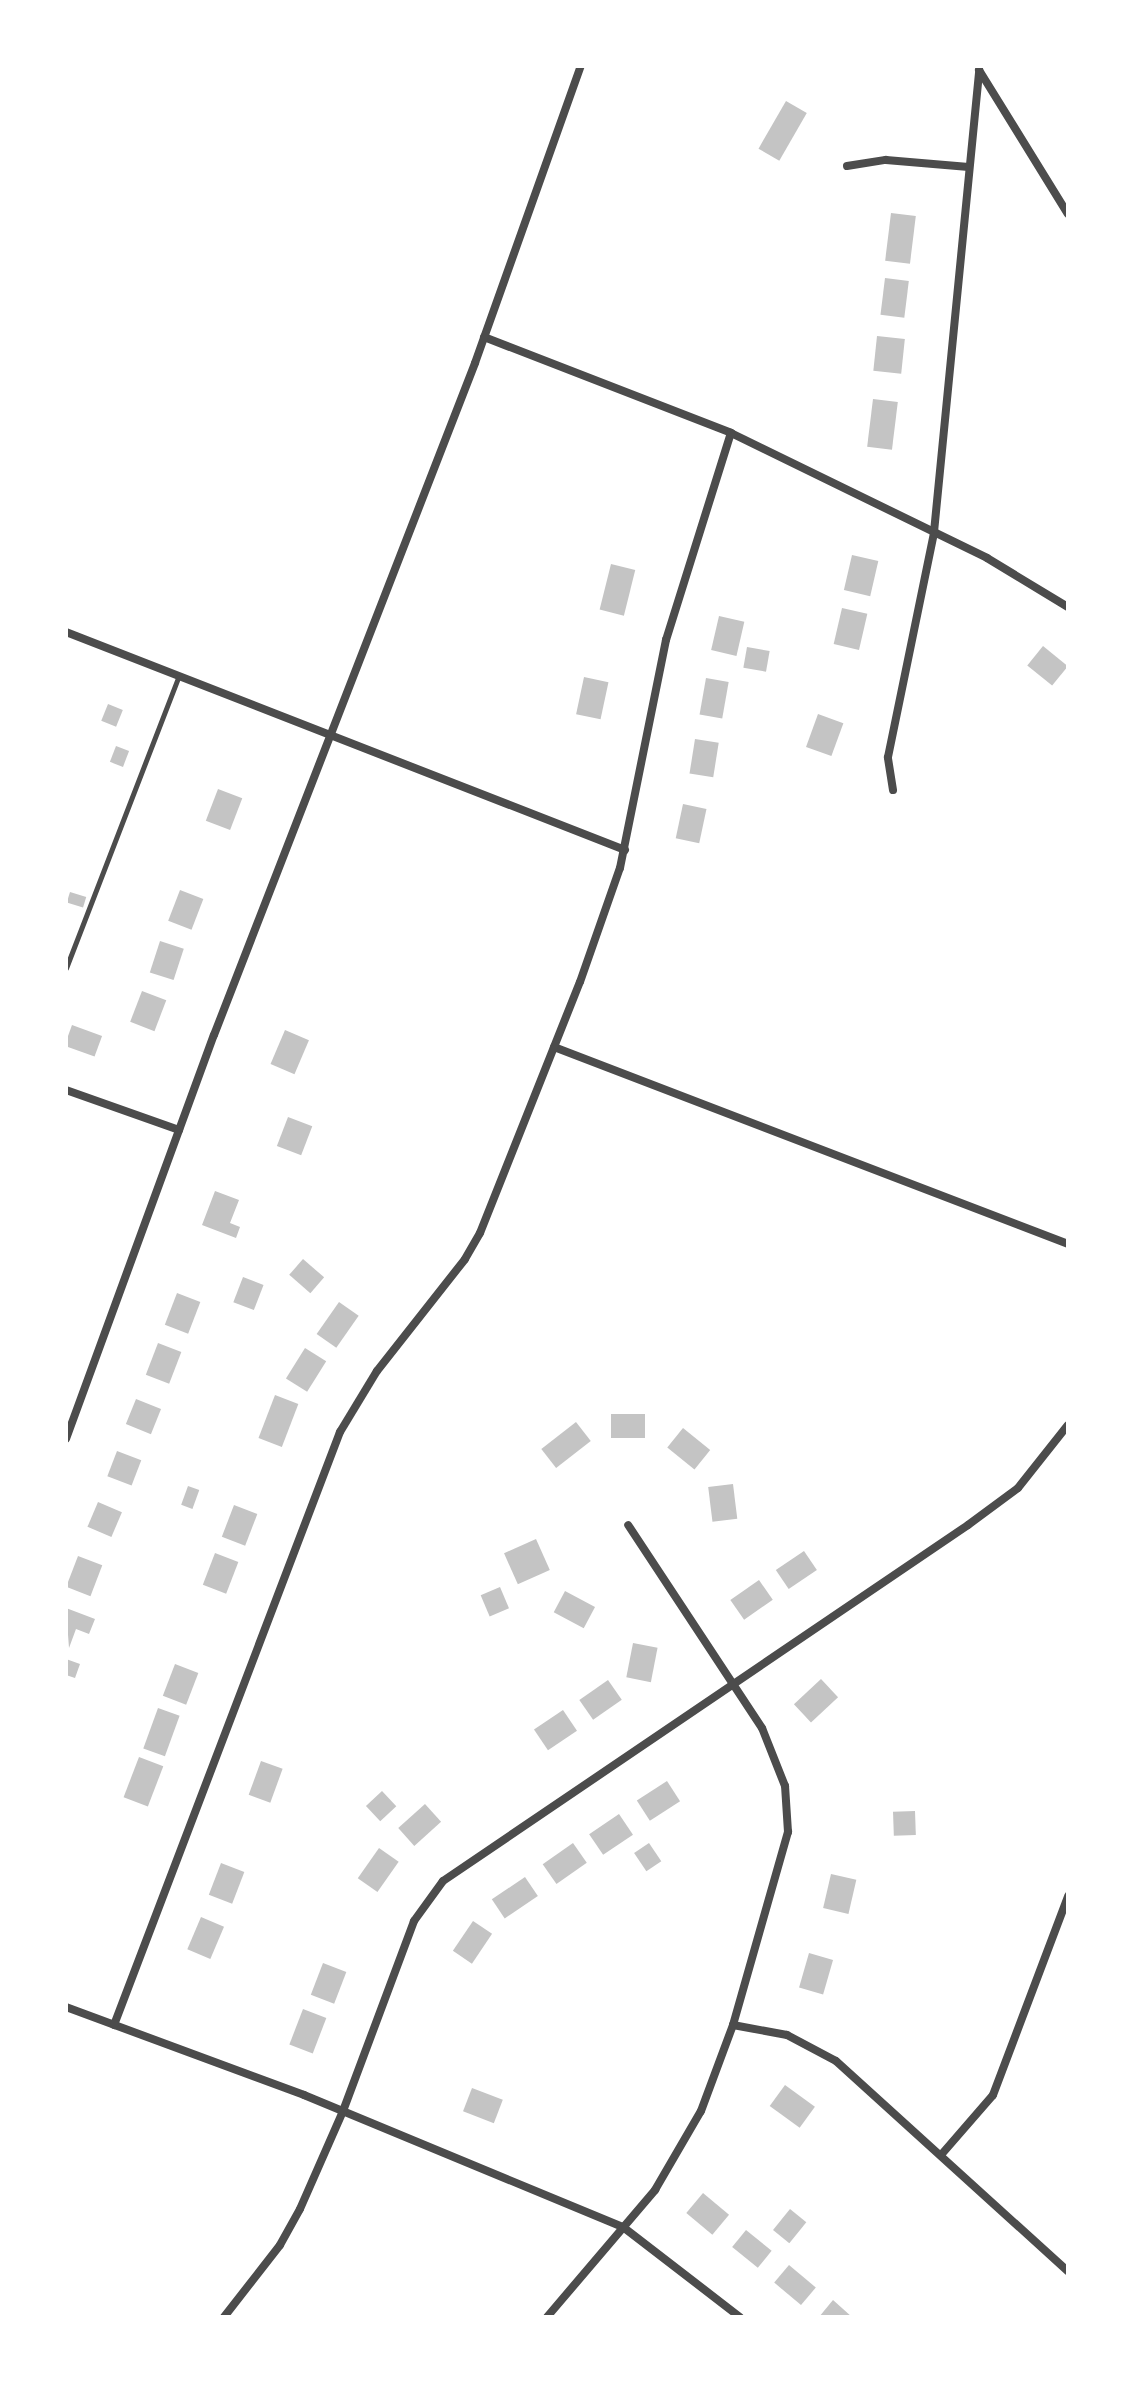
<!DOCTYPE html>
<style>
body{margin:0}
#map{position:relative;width:1134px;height:2383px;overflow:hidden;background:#fff;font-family:"Varela Round",sans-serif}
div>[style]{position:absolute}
.building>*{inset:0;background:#c4c4c4;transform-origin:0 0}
.service>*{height:5px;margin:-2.5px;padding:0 2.5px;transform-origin:2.5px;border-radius:2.5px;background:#4c4c4c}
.minor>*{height:8px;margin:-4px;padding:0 4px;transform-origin:4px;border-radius:4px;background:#4c4c4c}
span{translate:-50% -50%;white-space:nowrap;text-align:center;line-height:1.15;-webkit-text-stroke:8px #fff;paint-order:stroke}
.frame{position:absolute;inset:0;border:68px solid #fff;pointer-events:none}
</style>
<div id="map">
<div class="building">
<i style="left:786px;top:101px;width:24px;height:55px;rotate:30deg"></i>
<i style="left:891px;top:213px;width:25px;height:48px;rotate:7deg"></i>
<i style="left:885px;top:278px;width:24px;height:37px;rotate:7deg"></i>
<i style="left:877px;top:336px;width:28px;height:35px;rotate:6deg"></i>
<i style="left:873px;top:399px;width:25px;height:48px;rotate:7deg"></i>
<i style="left:852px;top:555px;width:27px;height:36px;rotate:13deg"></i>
<i style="left:611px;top:564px;width:25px;height:47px;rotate:14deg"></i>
<i style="left:842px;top:608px;width:26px;height:37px;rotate:13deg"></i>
<i style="left:719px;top:616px;width:26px;height:35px;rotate:13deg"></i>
<i style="left:1043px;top:646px;width:32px;height:25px;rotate:39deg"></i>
<i style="left:747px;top:647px;width:23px;height:21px;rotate:10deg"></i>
<i style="left:584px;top:677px;width:25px;height:38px;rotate:12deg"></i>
<i style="left:706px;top:678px;width:23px;height:37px;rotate:10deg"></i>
<i style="left:108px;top:704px;width:16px;height:18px;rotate:22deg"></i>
<i style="left:818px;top:714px;width:27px;height:35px;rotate:20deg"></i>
<i style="left:695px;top:739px;width:24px;height:35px;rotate:9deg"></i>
<i style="left:116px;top:746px;width:14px;height:17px;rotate:21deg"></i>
<i style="left:218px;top:789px;width:26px;height:34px;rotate:21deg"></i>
<i style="left:683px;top:804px;width:24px;height:35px;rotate:12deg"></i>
<i style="left:180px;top:890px;width:25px;height:33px;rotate:21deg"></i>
<i style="left:70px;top:892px;width:17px;height:11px;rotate:17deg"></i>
<i style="left:160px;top:941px;width:25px;height:33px;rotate:18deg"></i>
<i style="left:142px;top:991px;width:26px;height:33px;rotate:21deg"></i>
<i style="left:72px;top:1025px;width:32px;height:22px;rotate:20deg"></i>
<i style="left:285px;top:1030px;width:26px;height:37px;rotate:23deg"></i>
<i style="left:288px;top:1117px;width:26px;height:31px;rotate:21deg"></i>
<i style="clip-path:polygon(215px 1191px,239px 1200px,230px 1223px,240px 1227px,236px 1238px,202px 1225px)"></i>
<i style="left:303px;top:1259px;width:28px;height:21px;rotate:41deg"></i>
<i style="left:243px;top:1277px;width:22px;height:27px;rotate:21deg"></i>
<i style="left:177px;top:1293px;width:25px;height:34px;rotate:21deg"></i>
<i style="left:339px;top:1302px;width:24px;height:39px;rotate:35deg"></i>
<i style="left:158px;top:1343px;width:25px;height:34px;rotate:21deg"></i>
<i style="left:305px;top:1348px;width:25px;height:36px;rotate:32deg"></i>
<i style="left:275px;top:1395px;width:25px;height:46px;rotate:21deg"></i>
<i style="left:136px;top:1399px;width:27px;height:27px;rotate:22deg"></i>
<i style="left:611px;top:1414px;width:34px;height:24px"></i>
<i style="left:576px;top:1422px;width:24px;height:44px;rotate:52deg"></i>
<i style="left:683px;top:1428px;width:35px;height:25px;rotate:39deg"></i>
<i style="left:117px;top:1451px;width:26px;height:27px;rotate:21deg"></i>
<i style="left:733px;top:1484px;width:35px;height:25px;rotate:83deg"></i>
<i style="left:188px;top:1486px;width:12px;height:20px;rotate:20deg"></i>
<i style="left:98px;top:1502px;width:26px;height:27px;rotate:23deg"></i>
<i style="left:234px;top:1505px;width:25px;height:34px;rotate:21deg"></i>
<i style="left:536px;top:1539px;width:34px;height:35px;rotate:66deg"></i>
<i style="left:804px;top:1551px;width:23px;height:34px;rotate:56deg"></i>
<i style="left:215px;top:1553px;width:25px;height:34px;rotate:21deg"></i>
<i style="left:78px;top:1556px;width:26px;height:33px;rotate:21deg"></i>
<i style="left:759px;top:1580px;width:24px;height:35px;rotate:55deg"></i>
<i style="left:500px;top:1587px;width:23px;height:21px;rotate:67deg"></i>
<i style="left:565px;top:1591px;width:34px;height:24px;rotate:28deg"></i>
<i style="clip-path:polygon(66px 1608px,95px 1619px,89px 1634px,76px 1629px,69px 1648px)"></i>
<i style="left:633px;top:1643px;width:25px;height:35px;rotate:11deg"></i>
<i style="clip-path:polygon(66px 1659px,80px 1664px,75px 1678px,66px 1675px)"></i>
<i style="left:175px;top:1664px;width:25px;height:34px;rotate:21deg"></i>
<i style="left:821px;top:1679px;width:25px;height:37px;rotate:47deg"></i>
<i style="left:608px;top:1680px;width:24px;height:35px;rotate:55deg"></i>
<i style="left:158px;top:1708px;width:23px;height:43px;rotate:20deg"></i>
<i style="left:563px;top:1710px;width:25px;height:35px;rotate:56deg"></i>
<i style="left:139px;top:1757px;width:26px;height:43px;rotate:21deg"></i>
<i style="left:261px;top:1761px;width:23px;height:36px;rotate:20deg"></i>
<i style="left:667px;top:1781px;width:24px;height:36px;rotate:57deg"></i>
<i style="left:382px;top:1791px;width:21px;height:22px;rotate:47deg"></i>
<i style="left:425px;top:1804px;width:24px;height:36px;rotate:48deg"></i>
<i style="left:915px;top:1811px;width:24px;height:22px;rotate:88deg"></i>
<i style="left:619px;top:1814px;width:25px;height:36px;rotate:56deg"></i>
<i style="left:573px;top:1843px;width:24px;height:37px;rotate:55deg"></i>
<i style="left:649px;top:1843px;width:22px;height:18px;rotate:56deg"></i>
<i style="left:379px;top:1848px;width:24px;height:37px;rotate:35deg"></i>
<i style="left:221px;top:1863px;width:25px;height:34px;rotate:21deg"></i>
<i style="left:831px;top:1874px;width:26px;height:35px;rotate:13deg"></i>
<i style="left:525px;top:1877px;width:23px;height:40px;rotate:56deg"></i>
<i style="left:201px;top:1917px;width:25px;height:35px;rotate:23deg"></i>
<i style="left:473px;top:1921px;width:23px;height:36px;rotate:34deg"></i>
<i style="left:809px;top:1953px;width:25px;height:36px;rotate:16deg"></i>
<i style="left:323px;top:1963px;width:25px;height:34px;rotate:21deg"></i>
<i style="left:303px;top:2009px;width:25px;height:38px;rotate:21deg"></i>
<i style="left:785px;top:2085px;width:37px;height:26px;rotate:36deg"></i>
<i style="left:472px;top:2088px;width:33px;height:25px;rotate:21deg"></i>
<i style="left:703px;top:2193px;width:34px;height:26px;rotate:40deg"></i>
<i style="left:790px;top:2209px;width:21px;height:27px;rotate:39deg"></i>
<i style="left:746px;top:2230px;width:33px;height:22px;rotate:39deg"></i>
<i style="left:789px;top:2265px;width:35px;height:23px;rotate:40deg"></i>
<i style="clip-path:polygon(833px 2300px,852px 2317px,819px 2317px)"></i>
</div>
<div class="service">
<i style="left:66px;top:968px;width:314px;rotate:-68.9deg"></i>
</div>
<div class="minor">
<i style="left:979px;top:70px;width:169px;rotate:58.3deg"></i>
<i style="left:847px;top:166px;width:39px;rotate:-9deg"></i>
<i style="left:886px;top:160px;width:83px;rotate:4.8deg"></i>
<i style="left:484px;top:337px;width:265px;rotate:21.2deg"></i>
<i style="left:731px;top:433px;width:285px;rotate:26deg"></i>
<i style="left:987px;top:558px;width:95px;rotate:31.2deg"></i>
<i style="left:66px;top:632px;width:600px;rotate:21.3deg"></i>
<i style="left:893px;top:790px;width:33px;rotate:-99deg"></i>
<i style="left:888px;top:757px;width:230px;rotate:-78.4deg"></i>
<i style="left:934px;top:532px;width:464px;rotate:-84.4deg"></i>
<i style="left:554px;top:1047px;width:550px;rotate:20.97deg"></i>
<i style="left:66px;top:1090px;width:120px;rotate:19.5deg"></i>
<i style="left:66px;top:1439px;width:430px;rotate:-69.9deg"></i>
<i style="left:214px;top:1035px;width:721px;rotate:-68.77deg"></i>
<i style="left:475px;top:363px;width:315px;rotate:-70.4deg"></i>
<i style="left:66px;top:2007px;width:254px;rotate:20.3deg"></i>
<i style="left:304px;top:2095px;width:345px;rotate:22.5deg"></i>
<i style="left:623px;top:2227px;width:148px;rotate:37.6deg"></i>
<i style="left:114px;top:2025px;width:635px;rotate:-69.14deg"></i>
<i style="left:340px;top:1432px;width:71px;rotate:-58.8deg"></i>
<i style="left:377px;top:1371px;width:142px;rotate:-51.8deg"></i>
<i style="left:465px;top:1259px;width:30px;rotate:-60deg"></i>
<i style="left:480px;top:1233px;width:270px;rotate:-68.3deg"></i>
<i style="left:580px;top:982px;width:121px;rotate:-70.7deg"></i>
<i style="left:620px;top:868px;width:233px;rotate:-78.6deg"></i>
<i style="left:666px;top:640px;width:217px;rotate:-72.6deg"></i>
<i style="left:733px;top:2025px;width:55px;rotate:10.5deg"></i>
<i style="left:787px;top:2035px;width:55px;rotate:28deg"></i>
<i style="left:836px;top:2061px;width:313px;rotate:42.2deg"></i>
<i style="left:941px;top:2155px;width:79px;rotate:-49.1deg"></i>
<i style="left:993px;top:2095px;width:213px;rotate:-69.3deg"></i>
<i style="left:224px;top:2317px;width:91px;rotate:-52.1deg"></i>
<i style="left:280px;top:2245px;width:41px;rotate:-60.9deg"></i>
<i style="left:300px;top:2209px;width:107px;rotate:-66.3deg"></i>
<i style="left:343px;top:2111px;width:203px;rotate:-69.5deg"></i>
<i style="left:414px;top:1921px;width:49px;rotate:-54.1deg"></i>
<i style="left:443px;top:1881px;width:634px;rotate:-34.14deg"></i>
<i style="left:968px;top:1525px;width:62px;rotate:-36.5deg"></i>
<i style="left:1018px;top:1488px;width:80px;rotate:-51.6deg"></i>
<i style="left:547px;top:2317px;width:167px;rotate:-49.6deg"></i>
<i style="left:655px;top:2190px;width:91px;rotate:-59.8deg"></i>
<i style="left:701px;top:2111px;width:92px;rotate:-69.6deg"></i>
<i style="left:733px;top:2025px;width:201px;rotate:-74.1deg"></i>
<i style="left:788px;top:1832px;width:46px;rotate:-93.7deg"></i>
<i style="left:785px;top:1786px;width:62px;rotate:-111.6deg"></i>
<i style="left:762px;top:1728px;width:243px;rotate:-123.4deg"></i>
</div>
<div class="frame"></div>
</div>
